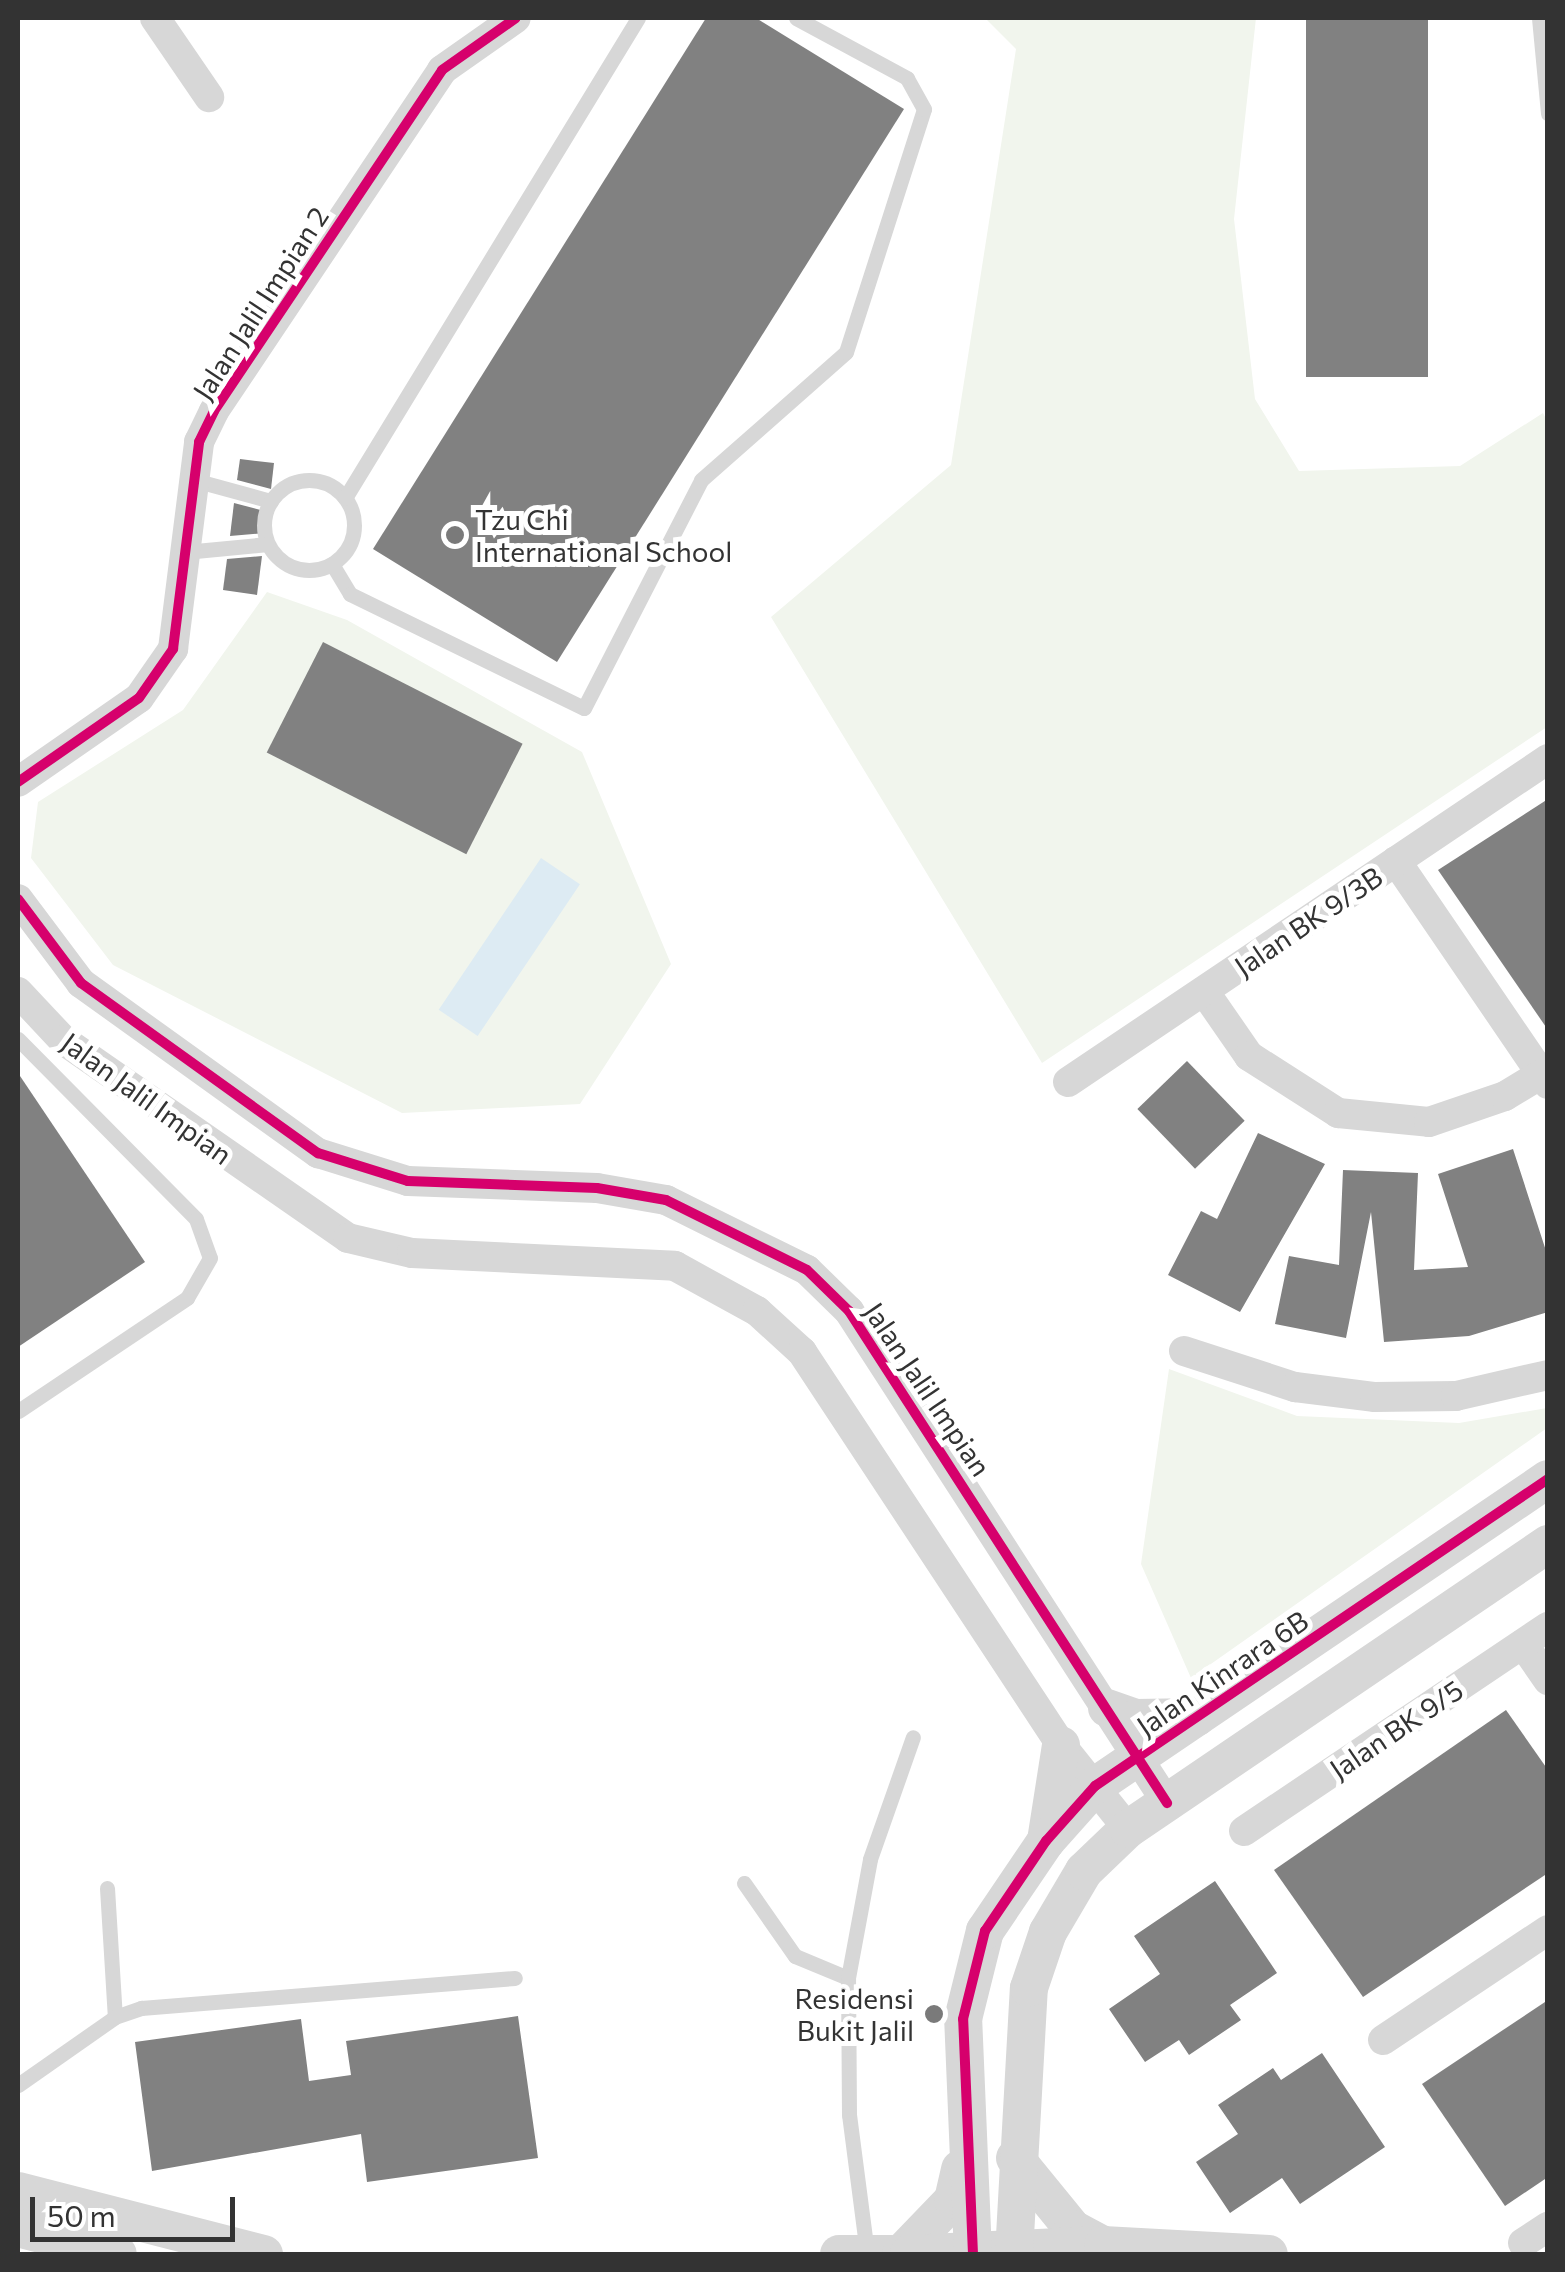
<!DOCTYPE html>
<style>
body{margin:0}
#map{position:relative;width:1565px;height:2272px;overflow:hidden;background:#fff;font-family:Commissioner,sans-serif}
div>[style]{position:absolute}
.green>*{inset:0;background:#f1f5ed}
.water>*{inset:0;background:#ddebf3;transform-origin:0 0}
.building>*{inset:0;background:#818181;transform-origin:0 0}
.service>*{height:15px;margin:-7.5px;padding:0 7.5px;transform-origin:7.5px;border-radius:7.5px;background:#d7d7d7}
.service>.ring{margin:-7.5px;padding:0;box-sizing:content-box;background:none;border:15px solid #d7d7d7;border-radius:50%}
.minor>*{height:30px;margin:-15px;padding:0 15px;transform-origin:15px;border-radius:15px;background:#d7d7d7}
.tertiary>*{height:38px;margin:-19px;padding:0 19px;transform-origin:19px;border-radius:19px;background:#d7d7d7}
.cycleway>*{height:10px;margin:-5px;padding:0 5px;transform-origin:5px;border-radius:5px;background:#d6006c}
.dots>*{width:28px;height:28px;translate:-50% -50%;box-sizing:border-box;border:5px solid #fff;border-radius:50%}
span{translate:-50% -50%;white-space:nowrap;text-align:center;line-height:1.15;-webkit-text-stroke:10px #fff;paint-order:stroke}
.street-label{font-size:28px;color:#333}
.poi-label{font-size:28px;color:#333}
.left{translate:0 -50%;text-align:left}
.right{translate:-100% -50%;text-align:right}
.frame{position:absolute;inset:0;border:20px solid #333;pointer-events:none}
.scale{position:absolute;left:30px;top:2197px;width:205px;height:45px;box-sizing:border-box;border:5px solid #333;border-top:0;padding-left:12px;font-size:30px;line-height:35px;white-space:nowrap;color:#333;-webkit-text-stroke:8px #fff;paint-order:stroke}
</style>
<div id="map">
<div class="green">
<i style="clip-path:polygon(985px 18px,1256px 18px,1234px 219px,1255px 399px,1299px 471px,1460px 466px,1543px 413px,1547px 421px,1547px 727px,1042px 1063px,771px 617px,951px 465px,1016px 49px)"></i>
<i style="clip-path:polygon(267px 592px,347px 620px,582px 752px,671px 964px,580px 1104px,402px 1113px,113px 965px,31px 858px,38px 802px,183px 710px)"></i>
<i style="clip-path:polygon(1169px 1369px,1297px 1416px,1459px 1423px,1547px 1408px,1547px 1428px,1191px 1678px,1141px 1564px)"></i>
</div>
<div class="water">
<i style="left:541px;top:858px;width:47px;height:183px;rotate:34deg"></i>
</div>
<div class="building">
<i style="clip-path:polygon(706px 18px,756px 18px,904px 109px,557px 662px,373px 549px)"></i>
<i style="left:1306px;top:18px;width:122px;height:359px"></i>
<i style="clip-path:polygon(240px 459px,274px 463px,271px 489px,237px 480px)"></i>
<i style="clip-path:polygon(234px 503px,268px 512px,265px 533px,230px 536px)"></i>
<i style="clip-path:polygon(262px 556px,257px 595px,223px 590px,227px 559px)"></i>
<i style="left:323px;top:642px;width:224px;height:124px;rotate:27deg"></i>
<i style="clip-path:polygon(1548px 799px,1548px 1030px,1438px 870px)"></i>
<i style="left:1187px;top:1061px;width:83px;height:69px;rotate:46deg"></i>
<i style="clip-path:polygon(18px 1073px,145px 1262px,18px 1347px)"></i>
<i style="clip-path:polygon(1258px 1133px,1325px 1164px,1240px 1312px,1168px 1275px,1201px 1211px,1217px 1219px)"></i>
<i style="clip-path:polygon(1513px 1149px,1548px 1257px,1548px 1312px,1469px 1336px,1384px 1342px,1371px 1212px,1346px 1338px,1275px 1324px,1289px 1256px,1339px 1265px,1343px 1170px,1418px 1173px,1414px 1270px,1468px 1267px,1438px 1174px)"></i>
<i style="clip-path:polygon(1506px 1710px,1548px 1770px,1548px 1873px,1363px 1997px,1274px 1870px)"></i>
<i style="clip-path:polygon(1215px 1881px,1277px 1973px,1230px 2005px,1241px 2020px,1189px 2055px,1179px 2040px,1145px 2062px,1109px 2009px,1160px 1974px,1134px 1936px)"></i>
<i style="clip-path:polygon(1548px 2000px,1548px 2177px,1505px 2206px,1422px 2084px)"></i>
<i style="clip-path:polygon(518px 2016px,538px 2158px,367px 2182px,361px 2134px,152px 2171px,135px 2042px,301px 2019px,309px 2081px,351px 2075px,346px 2041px)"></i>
<i style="clip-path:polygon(1322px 2053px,1385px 2147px,1300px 2204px,1282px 2178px,1230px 2213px,1196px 2162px,1238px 2134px,1218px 2105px,1273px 2068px,1281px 2080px)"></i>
</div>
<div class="service">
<i style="left:1539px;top:18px;width:96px;rotate:84.6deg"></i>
<i style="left:194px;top:480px;width:80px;rotate:15.3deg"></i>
<i class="ring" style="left:264px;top:480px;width:75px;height:75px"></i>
<i style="left:345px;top:498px;width:562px;rotate:-58.6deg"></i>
<i style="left:185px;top:552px;width:83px;rotate:-5.5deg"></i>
<i style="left:332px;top:564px;width:35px;rotate:59deg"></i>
<i style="left:350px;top:594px;width:260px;rotate:26deg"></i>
<i style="left:584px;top:708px;width:256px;rotate:-62.8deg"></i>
<i style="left:701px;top:480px;width:193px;rotate:-41.4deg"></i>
<i style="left:846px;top:352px;width:255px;rotate:-72.2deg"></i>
<i style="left:924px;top:109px;width:35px;rotate:-119deg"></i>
<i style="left:907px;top:78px;width:126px;rotate:-151.6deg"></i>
<i style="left:18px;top:1039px;width:253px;rotate:45.3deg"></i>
<i style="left:196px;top:1219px;width:41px;rotate:70.3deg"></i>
<i style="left:210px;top:1258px;width:46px;rotate:119.9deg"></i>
<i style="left:187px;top:1298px;width:203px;rotate:146.2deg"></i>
<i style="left:744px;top:1883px;width:89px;rotate:55.1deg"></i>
<i style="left:795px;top:1956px;width:57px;rotate:22.5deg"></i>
<i style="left:107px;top:1888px;width:129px;rotate:86.5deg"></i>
<i style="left:18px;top:2085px;width:118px;rotate:-35deg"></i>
<i style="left:115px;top:2017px;width:28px;rotate:-19deg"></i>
<i style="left:141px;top:2008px;width:375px;rotate:-4.6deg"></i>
<i style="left:867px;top:2253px;width:139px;rotate:-97.4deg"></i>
<i style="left:849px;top:2115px;width:137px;rotate:-90.4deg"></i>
<i style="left:848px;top:1978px;width:121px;rotate:-79.5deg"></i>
<i style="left:870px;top:1859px;width:129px;rotate:-70.6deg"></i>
</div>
<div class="minor">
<i style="left:155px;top:18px;width:96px;rotate:55.6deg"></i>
<i style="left:18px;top:782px;width:147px;rotate:-34.8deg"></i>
<i style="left:139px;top:698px;width:60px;rotate:-55.2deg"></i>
<i style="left:173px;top:649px;width:209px;rotate:-82.8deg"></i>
<i style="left:199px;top:442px;width:34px;rotate:-64deg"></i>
<i style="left:214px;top:411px;width:410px;rotate:-56.2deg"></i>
<i style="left:442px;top:70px;width:90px;rotate:-35.1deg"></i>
<i style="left:1396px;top:861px;width:270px;rotate:55.7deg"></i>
<i style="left:18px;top:899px;width:105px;rotate:53.1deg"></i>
<i style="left:81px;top:983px;width:292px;rotate:35.7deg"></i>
<i style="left:318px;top:1153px;width:94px;rotate:17.3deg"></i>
<i style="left:408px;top:1181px;width:189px;rotate:2.1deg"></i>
<i style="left:597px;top:1188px;width:70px;rotate:9.9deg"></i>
<i style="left:666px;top:1200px;width:157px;rotate:26.4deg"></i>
<i style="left:807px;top:1270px;width:59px;rotate:44.3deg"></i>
<i style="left:849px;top:1311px;width:586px;rotate:57.12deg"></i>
<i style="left:1204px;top:991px;width:79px;rotate:55.3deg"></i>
<i style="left:1249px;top:1056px;width:106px;rotate:32.6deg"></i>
<i style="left:1338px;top:1113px;width:91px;rotate:5.6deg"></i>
<i style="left:1429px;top:1122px;width:80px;rotate:-18.9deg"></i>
<i style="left:1505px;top:1096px;width:50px;rotate:-31.2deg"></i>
<i style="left:18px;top:992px;width:66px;rotate:46.8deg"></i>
<i style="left:63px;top:1040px;width:347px;rotate:34.8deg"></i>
<i style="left:348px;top:1238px;width:66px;rotate:13.2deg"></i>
<i style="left:412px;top:1253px;width:263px;rotate:2.8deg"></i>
<i style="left:675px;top:1266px;width:94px;rotate:28.8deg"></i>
<i style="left:757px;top:1311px;width:61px;rotate:42.3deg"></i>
<i style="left:802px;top:1352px;width:471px;rotate:56.6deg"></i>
<i style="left:1061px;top:1745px;width:107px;rotate:51.4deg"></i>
<i style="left:1068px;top:1082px;width:579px;rotate:-33.94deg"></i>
<i style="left:1184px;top:1351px;width:117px;rotate:18deg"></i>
<i style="left:1295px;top:1387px;width:81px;rotate:7.1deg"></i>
<i style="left:1375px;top:1397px;width:81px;rotate:-0.7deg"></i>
<i style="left:1456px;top:1396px;width:94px;rotate:-12.9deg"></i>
<i style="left:1523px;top:1644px;width:44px;rotate:55.2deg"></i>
<i style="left:1244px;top:1831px;width:366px;rotate:-33.9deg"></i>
<i style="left:1383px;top:2040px;width:198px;rotate:-33.7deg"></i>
<i style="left:1523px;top:2243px;width:30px;rotate:-33deg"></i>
</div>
<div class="tertiary">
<i style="left:1107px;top:1708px;width:31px;rotate:19deg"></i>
<i style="left:1136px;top:1718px;width:61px;rotate:-0.9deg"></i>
<i style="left:1046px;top:1841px;width:97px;rotate:-81.1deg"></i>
<i style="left:1015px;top:2158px;width:92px;rotate:50.8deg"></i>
<i style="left:1073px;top:2229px;width:34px;rotate:28deg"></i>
<i style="left:18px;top:2191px;width:254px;rotate:14.4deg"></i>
<i style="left:18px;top:2228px;width:103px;rotate:14.6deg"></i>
<i style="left:839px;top:2254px;width:52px"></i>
<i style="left:901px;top:2254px;width:75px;rotate:-46.1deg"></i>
<i style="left:953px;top:2200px;width:32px;rotate:-77deg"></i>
<i style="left:909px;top:2254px;width:194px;rotate:-2.7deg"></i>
<i style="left:1103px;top:2245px;width:166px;rotate:3.1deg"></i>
<i style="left:973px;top:2254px;width:235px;rotate:-92.4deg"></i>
<i style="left:963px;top:2019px;width:91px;rotate:-76deg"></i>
<i style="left:985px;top:1931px;width:109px;rotate:-55.9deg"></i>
<i style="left:1046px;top:1841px;width:74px;rotate:-48.3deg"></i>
<i style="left:1095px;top:1786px;width:547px;rotate:-34.13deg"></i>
<i style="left:1014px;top:2254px;width:266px;rotate:-86.8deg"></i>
<i style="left:1029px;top:1988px;width:59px;rotate:-71.3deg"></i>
<i style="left:1048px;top:1932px;width:71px;rotate:-59.5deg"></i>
<i style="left:1084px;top:1871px;width:61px;rotate:-43.7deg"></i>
<i style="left:1128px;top:1829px;width:508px;rotate:-34.16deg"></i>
</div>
<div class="cycleway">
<i style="left:18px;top:782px;width:147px;rotate:-34.8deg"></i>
<i style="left:139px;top:698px;width:60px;rotate:-55.2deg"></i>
<i style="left:173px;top:649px;width:209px;rotate:-82.8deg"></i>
<i style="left:199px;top:442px;width:34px;rotate:-64deg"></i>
<i style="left:214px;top:411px;width:410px;rotate:-56.2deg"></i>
<i style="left:442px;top:70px;width:90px;rotate:-35.1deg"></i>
<i style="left:18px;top:899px;width:105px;rotate:53.1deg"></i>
<i style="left:81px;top:983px;width:292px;rotate:35.7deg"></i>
<i style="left:318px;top:1153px;width:94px;rotate:17.3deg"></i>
<i style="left:408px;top:1181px;width:189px;rotate:2.1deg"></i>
<i style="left:597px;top:1188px;width:70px;rotate:9.9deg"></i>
<i style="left:666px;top:1200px;width:157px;rotate:26.4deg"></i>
<i style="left:807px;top:1270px;width:59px;rotate:44.3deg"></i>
<i style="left:849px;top:1311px;width:586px;rotate:57.12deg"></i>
<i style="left:973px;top:2254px;width:235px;rotate:-92.4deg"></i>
<i style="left:963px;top:2019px;width:91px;rotate:-76deg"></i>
<i style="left:985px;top:1931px;width:109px;rotate:-55.9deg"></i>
<i style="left:1046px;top:1841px;width:74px;rotate:-48.3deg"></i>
<i style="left:1095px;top:1786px;width:547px;rotate:-34.13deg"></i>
</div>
<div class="dots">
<i style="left:455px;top:535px;background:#7a7a7a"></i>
<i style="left:934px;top:2014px;background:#7a7a7a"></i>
</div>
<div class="street-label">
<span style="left:260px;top:303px;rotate:-57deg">Jalan Jalil Impian 2</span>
<span style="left:1308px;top:921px;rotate:-34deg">Jalan BK 9/3B</span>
<span style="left:147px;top:1098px;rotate:36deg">Jalan Jalil Impian</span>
<span style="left:928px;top:1389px;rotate:56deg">Jalan Jalil Impian</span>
<span style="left:1222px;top:1673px;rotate:-34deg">Jalan Kinrara 6B</span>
<span style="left:1396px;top:1729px;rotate:-34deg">Jalan BK 9/5</span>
</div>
<div class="poi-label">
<span class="left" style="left:475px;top:535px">Tzu Chi<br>International School</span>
<span class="right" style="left:914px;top:2014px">Residensi<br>Bukit Jalil</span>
</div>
<div class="frame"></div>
<div class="scale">50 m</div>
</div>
